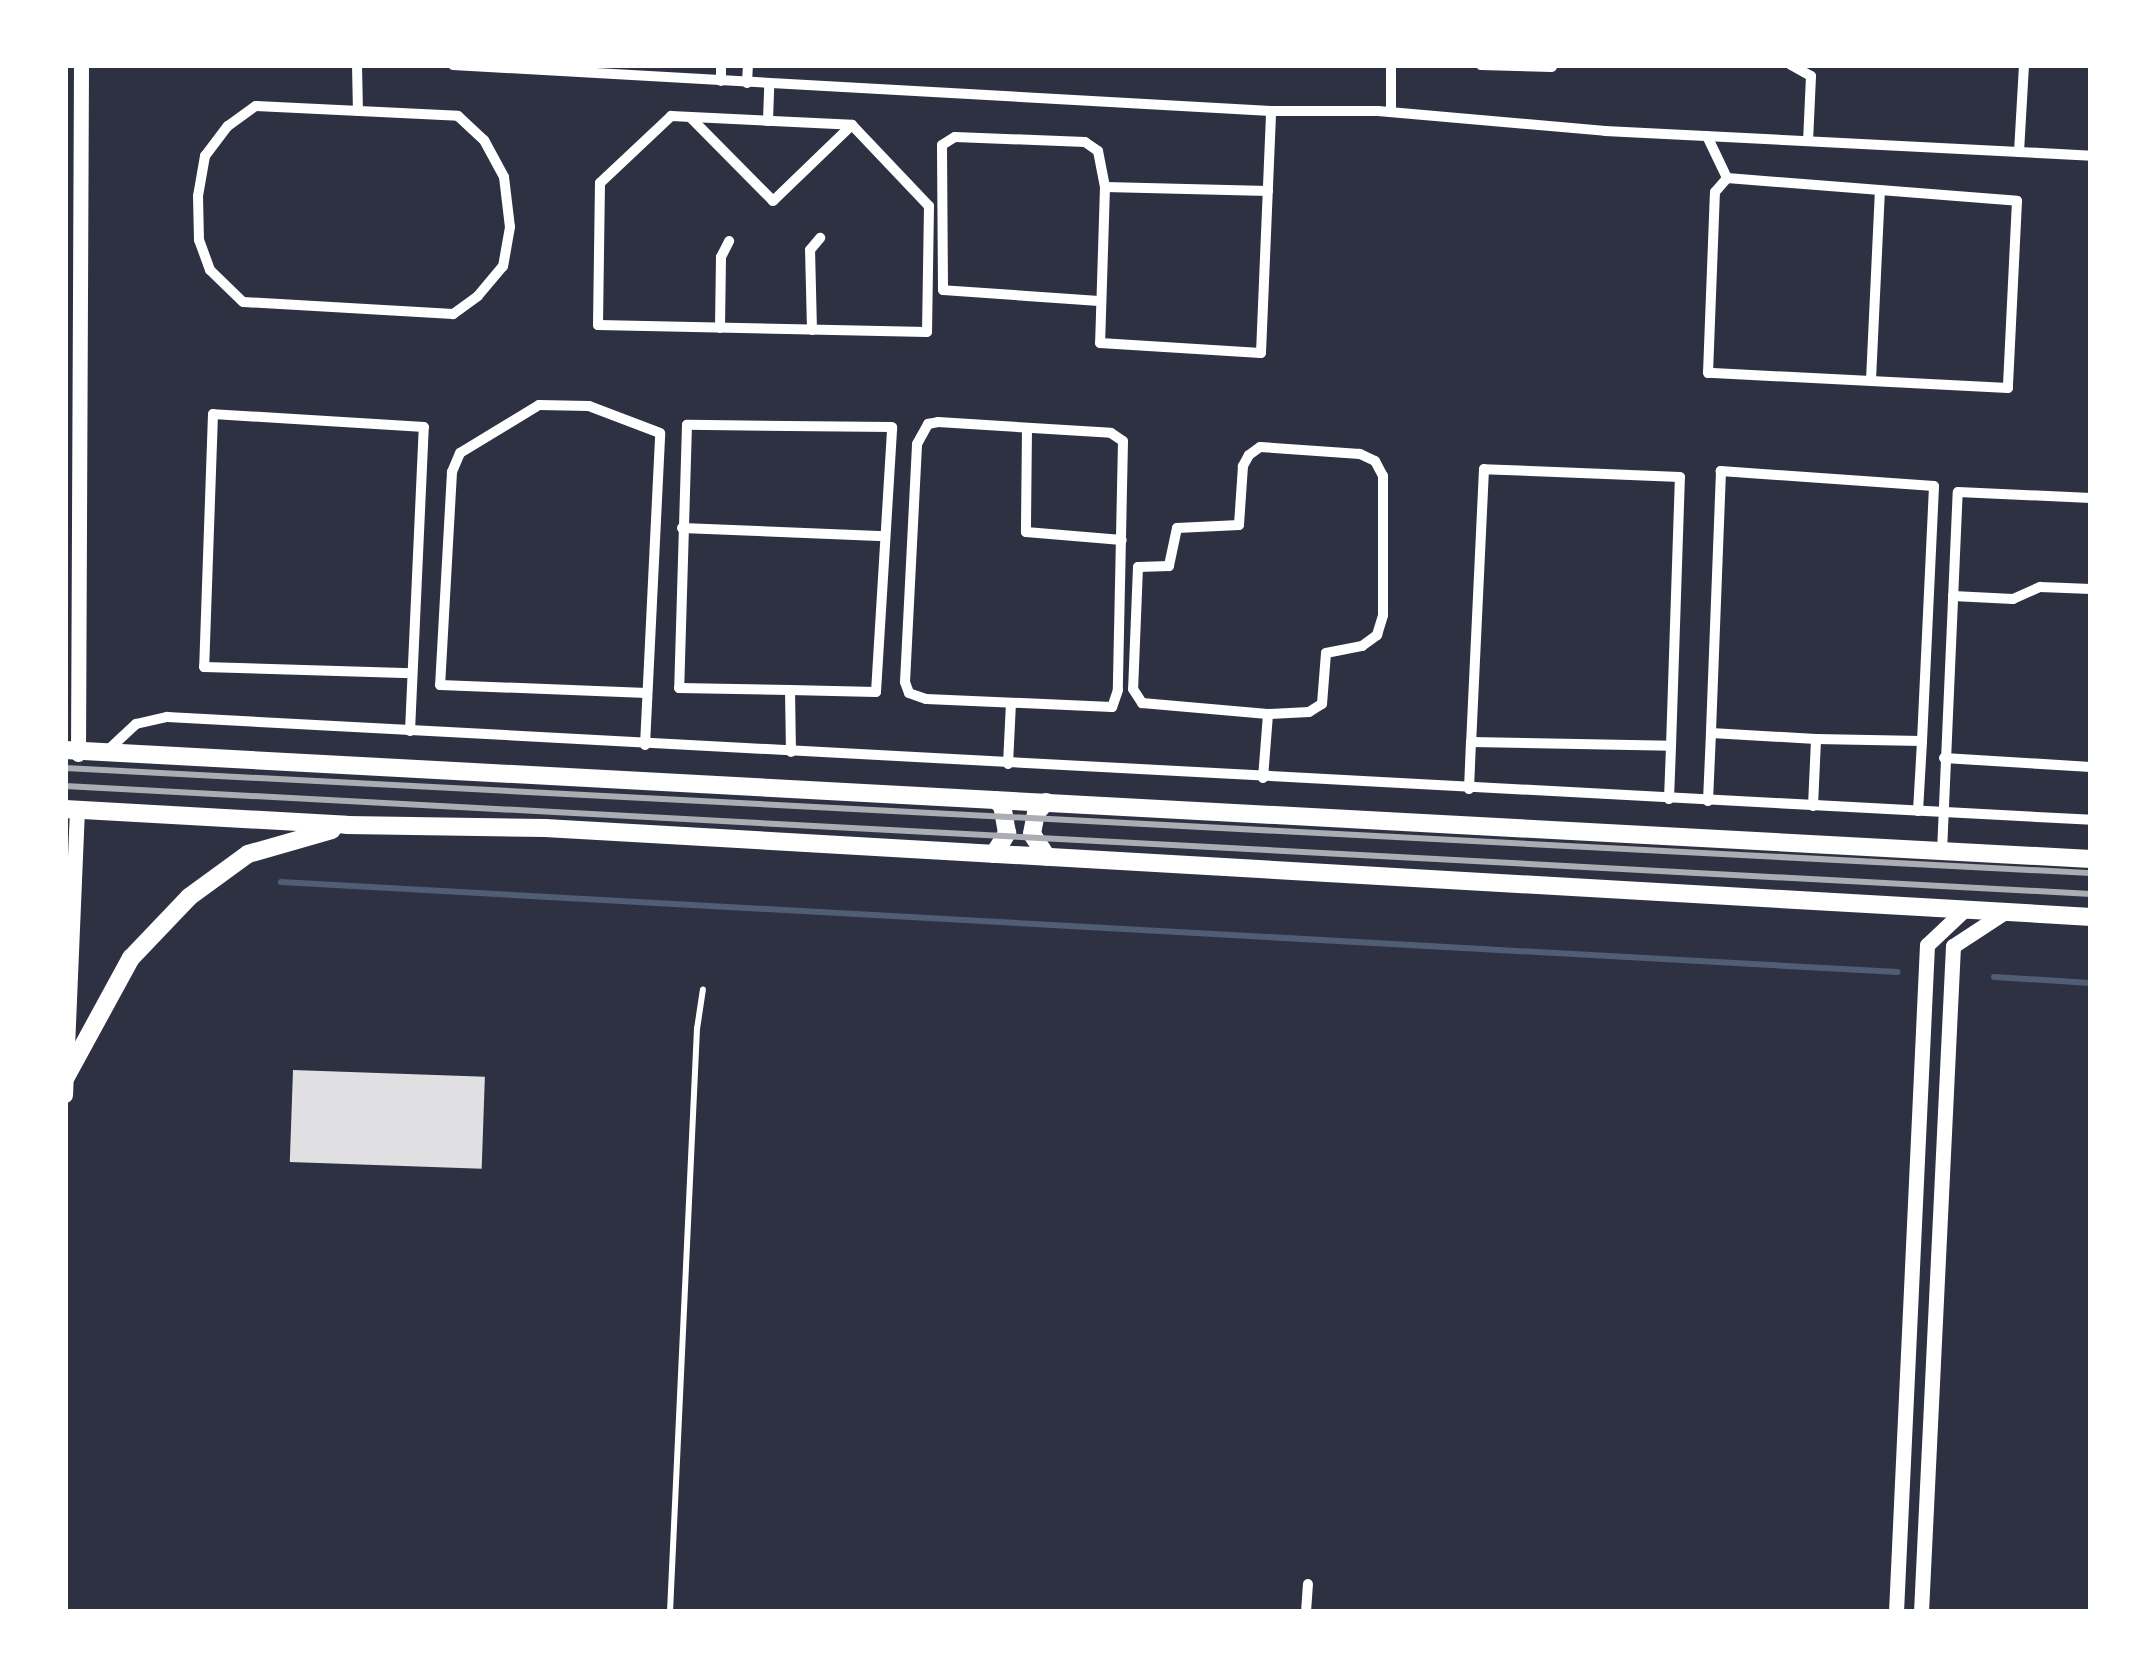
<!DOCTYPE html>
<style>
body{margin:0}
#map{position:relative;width:2156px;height:1677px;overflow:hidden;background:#2d3142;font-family:Arial,sans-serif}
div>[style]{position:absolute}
.stream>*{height:6px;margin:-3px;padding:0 3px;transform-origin:3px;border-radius:3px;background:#4f5d75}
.building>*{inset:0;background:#e0e0e3;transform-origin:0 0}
.service>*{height:6px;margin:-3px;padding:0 3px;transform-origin:3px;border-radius:3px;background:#fff}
.minor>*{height:10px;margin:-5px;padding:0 5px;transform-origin:5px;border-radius:5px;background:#fff}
.tertiary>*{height:15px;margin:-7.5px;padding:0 7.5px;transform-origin:7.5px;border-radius:7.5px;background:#fff}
.secondary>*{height:18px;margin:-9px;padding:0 9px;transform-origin:9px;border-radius:9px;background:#fff}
.rail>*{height:6px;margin:-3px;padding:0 3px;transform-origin:3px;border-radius:3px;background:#abadb3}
span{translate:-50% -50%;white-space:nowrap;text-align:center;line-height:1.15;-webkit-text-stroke:8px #fff;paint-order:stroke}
.frame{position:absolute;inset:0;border:68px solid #fff;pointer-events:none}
</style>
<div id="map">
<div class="stream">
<i style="left:281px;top:882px;width:1619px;rotate:3.19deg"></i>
<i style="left:1994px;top:977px;width:97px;rotate:3.5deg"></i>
</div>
<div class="building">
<i style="left:293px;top:1070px;width:192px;height:92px;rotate:2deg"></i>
</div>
<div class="service">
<i style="left:670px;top:1612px;width:584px;rotate:-87.35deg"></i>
<i style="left:697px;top:1029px;width:40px;rotate:-81.5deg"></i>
</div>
<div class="minor">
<i style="left:357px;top:65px;width:46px;rotate:88.8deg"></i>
<i style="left:453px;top:65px;width:819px;rotate:3.22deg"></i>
<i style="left:1271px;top:111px;width:107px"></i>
<i style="left:1378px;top:111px;width:228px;rotate:5deg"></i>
<i style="left:1605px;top:131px;width:487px;rotate:2.9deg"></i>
<i style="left:1391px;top:65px;width:47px;rotate:90deg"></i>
<i style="left:1481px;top:65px;width:71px;rotate:1.6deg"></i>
<i style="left:1791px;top:65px;width:23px;rotate:29deg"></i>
<i style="left:1811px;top:76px;width:65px;rotate:92.6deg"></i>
<i style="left:721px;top:81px;width:16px;rotate:-90deg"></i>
<i style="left:747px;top:83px;width:18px;rotate:-87deg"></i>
<i style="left:256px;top:106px;width:202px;rotate:2.8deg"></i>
<i style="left:458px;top:116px;width:35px;rotate:43deg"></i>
<i style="left:484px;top:140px;width:42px;rotate:61.6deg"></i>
<i style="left:504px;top:177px;width:50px;rotate:83.2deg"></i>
<i style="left:510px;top:227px;width:40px;rotate:100deg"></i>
<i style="left:503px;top:266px;width:39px;rotate:130deg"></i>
<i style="left:478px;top:296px;width:31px;rotate:144deg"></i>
<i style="left:453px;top:314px;width:210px;rotate:-176.7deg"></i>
<i style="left:243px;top:302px;width:46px;rotate:-135.9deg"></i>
<i style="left:210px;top:270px;width:32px;rotate:-110deg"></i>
<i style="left:199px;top:240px;width:44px;rotate:-91.3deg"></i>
<i style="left:198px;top:196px;width:41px;rotate:-80.1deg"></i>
<i style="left:205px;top:156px;width:38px;rotate:-53deg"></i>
<i style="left:228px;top:126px;width:34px;rotate:-36deg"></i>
<i style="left:671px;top:116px;width:181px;rotate:2.8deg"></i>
<i style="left:852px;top:125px;width:112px;rotate:46.5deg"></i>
<i style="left:929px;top:206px;width:126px;rotate:90.9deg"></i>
<i style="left:927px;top:332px;width:329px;rotate:-178.8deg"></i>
<i style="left:598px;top:325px;width:142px;rotate:-89.2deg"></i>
<i style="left:600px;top:183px;width:98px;rotate:-43.3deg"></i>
<i style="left:690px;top:117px;width:118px;rotate:45.3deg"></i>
<i style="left:773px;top:201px;width:110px;rotate:-43.9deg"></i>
<i style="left:768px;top:121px;width:37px;rotate:-88deg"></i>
<i style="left:1707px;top:136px;width:47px;rotate:64.5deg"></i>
<i style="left:1727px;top:178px;width:291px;rotate:4.5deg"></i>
<i style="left:2017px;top:201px;width:187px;rotate:92.8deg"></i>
<i style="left:2008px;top:388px;width:300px;rotate:-177.1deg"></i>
<i style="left:1708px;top:373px;width:181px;rotate:-87.8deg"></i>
<i style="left:1715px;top:192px;width:18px;rotate:-49deg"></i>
<i style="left:2019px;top:152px;width:87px;rotate:-86.7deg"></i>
<i style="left:1268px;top:191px;width:163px;rotate:-178.6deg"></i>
<i style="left:1105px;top:187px;width:156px;rotate:91.8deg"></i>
<i style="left:1100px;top:343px;width:161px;rotate:3.6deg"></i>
<i style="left:1261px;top:353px;width:242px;rotate:-87.6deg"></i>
<i style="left:1099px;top:301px;width:156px;rotate:-176deg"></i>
<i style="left:943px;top:290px;width:145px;rotate:-90.4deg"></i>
<i style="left:942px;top:145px;width:15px;rotate:-32deg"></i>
<i style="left:955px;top:137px;width:130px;rotate:2.2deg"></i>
<i style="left:1085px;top:142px;width:16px;rotate:35deg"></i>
<i style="left:1098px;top:151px;width:37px;rotate:79deg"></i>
<i style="left:720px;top:328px;width:71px;rotate:-89.2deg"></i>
<i style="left:721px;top:257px;width:18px;rotate:-63deg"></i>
<i style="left:812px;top:330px;width:80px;rotate:-91.4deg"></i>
<i style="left:810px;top:250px;width:16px;rotate:-50deg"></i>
<i style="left:1871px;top:380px;width:190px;rotate:-87.3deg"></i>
<i style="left:938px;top:422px;width:173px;rotate:3.6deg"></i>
<i style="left:1111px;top:433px;width:14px;rotate:34deg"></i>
<i style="left:1123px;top:441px;width:249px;rotate:91.2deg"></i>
<i style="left:1118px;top:690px;width:18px;rotate:109deg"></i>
<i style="left:1112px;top:707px;width:186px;rotate:-177.5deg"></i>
<i style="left:926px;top:699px;width:18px;rotate:-161deg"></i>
<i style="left:909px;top:693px;width:12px;rotate:-110deg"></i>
<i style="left:905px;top:682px;width:238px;rotate:-87.1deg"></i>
<i style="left:917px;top:444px;width:23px;rotate:-61deg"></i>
<i style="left:928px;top:424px;width:10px;rotate:-11deg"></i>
<i style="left:1027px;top:428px;width:104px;rotate:90.6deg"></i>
<i style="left:1026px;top:532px;width:96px;rotate:4.8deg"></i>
<i style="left:682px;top:528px;width:203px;rotate:2.3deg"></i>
<i style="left:1953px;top:596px;width:60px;rotate:2.9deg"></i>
<i style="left:2013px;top:599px;width:30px;rotate:-24deg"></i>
<i style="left:2040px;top:587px;width:51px;rotate:2.2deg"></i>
<i style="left:790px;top:690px;width:86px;rotate:1.3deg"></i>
<i style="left:876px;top:692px;width:265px;rotate:-86.5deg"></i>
<i style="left:892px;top:427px;width:205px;rotate:-179.4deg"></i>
<i style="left:687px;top:425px;width:263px;rotate:91.7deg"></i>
<i style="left:679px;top:688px;width:111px;rotate:1deg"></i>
<i style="left:790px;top:690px;width:62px;rotate:89.1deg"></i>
<i style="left:410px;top:731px;width:304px;rotate:-87.4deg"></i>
<i style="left:424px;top:427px;width:211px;rotate:-176.5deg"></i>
<i style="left:213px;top:414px;width:253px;rotate:92deg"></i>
<i style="left:204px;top:667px;width:208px;rotate:1.7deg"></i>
<i style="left:645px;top:745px;width:312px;rotate:-87.2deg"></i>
<i style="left:660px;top:433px;width:76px;rotate:-159.2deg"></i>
<i style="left:589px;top:406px;width:50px;rotate:-178.9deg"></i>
<i style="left:539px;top:405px;width:92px;rotate:148.7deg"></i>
<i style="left:460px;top:453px;width:21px;rotate:113deg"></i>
<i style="left:452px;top:472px;width:213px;rotate:93.2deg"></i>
<i style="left:440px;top:685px;width:207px;rotate:2.2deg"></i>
<i style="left:107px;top:751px;width:40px;rotate:-43deg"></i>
<i style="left:136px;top:724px;width:32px;rotate:-13deg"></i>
<i style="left:167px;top:717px;width:1927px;rotate:3.06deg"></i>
<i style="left:1944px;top:758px;width:147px;rotate:3.5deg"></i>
<i style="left:1008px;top:764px;width:61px;rotate:-87.2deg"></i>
<i style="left:1263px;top:778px;width:64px;rotate:-85.5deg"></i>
<i style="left:1268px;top:714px;width:41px;rotate:-2.8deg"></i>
<i style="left:1309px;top:712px;width:15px;rotate:-32deg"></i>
<i style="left:1322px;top:704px;width:51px;rotate:-85.5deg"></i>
<i style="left:1326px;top:653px;width:37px;rotate:-11deg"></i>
<i style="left:1362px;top:646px;width:19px;rotate:-36deg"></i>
<i style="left:1377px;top:635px;width:21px;rotate:-73deg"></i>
<i style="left:1383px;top:615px;width:139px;rotate:-90deg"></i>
<i style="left:1383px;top:476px;width:17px;rotate:-118deg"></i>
<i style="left:1375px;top:461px;width:17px;rotate:-155deg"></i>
<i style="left:1360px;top:454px;width:100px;rotate:-176deg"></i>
<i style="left:1260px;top:447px;width:14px;rotate:144deg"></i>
<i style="left:1249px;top:455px;width:13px;rotate:119deg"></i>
<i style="left:1243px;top:466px;width:59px;rotate:93.9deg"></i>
<i style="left:1239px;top:525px;width:62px;rotate:177.2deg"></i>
<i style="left:1177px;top:528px;width:39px;rotate:102deg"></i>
<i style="left:1169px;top:566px;width:31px;rotate:178deg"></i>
<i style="left:1138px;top:567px;width:122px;rotate:92.3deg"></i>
<i style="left:1133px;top:689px;width:17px;rotate:57deg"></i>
<i style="left:1142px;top:703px;width:126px;rotate:5deg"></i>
<i style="left:1469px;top:789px;width:47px;rotate:-87.6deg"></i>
<i style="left:1669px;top:799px;width:53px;rotate:-87.8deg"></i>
<i style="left:1671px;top:746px;width:269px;rotate:-88.1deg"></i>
<i style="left:1680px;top:477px;width:196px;rotate:-177.7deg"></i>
<i style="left:1484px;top:469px;width:273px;rotate:92.7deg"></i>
<i style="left:1471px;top:742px;width:200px;rotate:1.1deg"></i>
<i style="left:1708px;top:801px;width:68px;rotate:-87.5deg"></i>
<i style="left:1813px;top:806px;width:67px;rotate:-87.4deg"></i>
<i style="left:1816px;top:739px;width:106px;rotate:1.1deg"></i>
<i style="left:1922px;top:741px;width:255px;rotate:-87.3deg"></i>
<i style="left:1934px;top:486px;width:214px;rotate:-176deg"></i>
<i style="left:1721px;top:471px;width:262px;rotate:92.2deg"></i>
<i style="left:1711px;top:733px;width:105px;rotate:3.3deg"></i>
<i style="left:1918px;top:811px;width:70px;rotate:-86.7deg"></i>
<i style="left:1942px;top:852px;width:360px;rotate:-87.5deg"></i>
<i style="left:1958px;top:492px;width:133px;rotate:2.6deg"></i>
<i style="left:1306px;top:1612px;width:28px;rotate:-86deg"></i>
</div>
<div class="tertiary">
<i style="left:78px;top:754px;width:689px;rotate:-89.75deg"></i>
<i style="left:65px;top:1095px;width:286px;rotate:-87.6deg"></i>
<i style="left:1896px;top:1612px;width:668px;rotate:-87.34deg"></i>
<i style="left:1927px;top:945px;width:51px;rotate:-43.4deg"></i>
<i style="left:1921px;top:1612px;width:667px;rotate:-87.25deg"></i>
<i style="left:1953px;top:946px;width:62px;rotate:-33.2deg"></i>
</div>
<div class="secondary">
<i style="left:65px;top:750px;width:2029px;rotate:3.08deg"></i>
<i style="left:1046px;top:802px;width:15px;rotate:132deg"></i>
<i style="left:1036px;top:813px;width:21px;rotate:101deg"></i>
<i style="left:1032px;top:834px;width:27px;rotate:57deg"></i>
<i style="left:65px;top:809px;width:282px;rotate:3.2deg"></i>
<i style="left:347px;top:825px;width:198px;rotate:0.9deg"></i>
<i style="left:545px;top:828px;width:1549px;rotate:3.29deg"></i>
<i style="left:994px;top:854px;width:25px;rotate:-58deg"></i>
<i style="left:1007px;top:833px;width:27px;rotate:-100deg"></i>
<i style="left:1002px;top:806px;width:8px;rotate:-135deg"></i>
<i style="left:66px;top:1077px;width:136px;rotate:-61.4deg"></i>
<i style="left:131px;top:958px;width:84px;rotate:-46.4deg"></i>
<i style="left:189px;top:897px;width:73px;rotate:-36.1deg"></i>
<i style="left:248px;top:854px;width:87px;rotate:-15.9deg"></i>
</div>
<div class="rail">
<i style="left:65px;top:768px;width:2029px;rotate:2.97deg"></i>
<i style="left:65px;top:786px;width:2029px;rotate:3.05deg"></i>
</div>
<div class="frame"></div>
</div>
